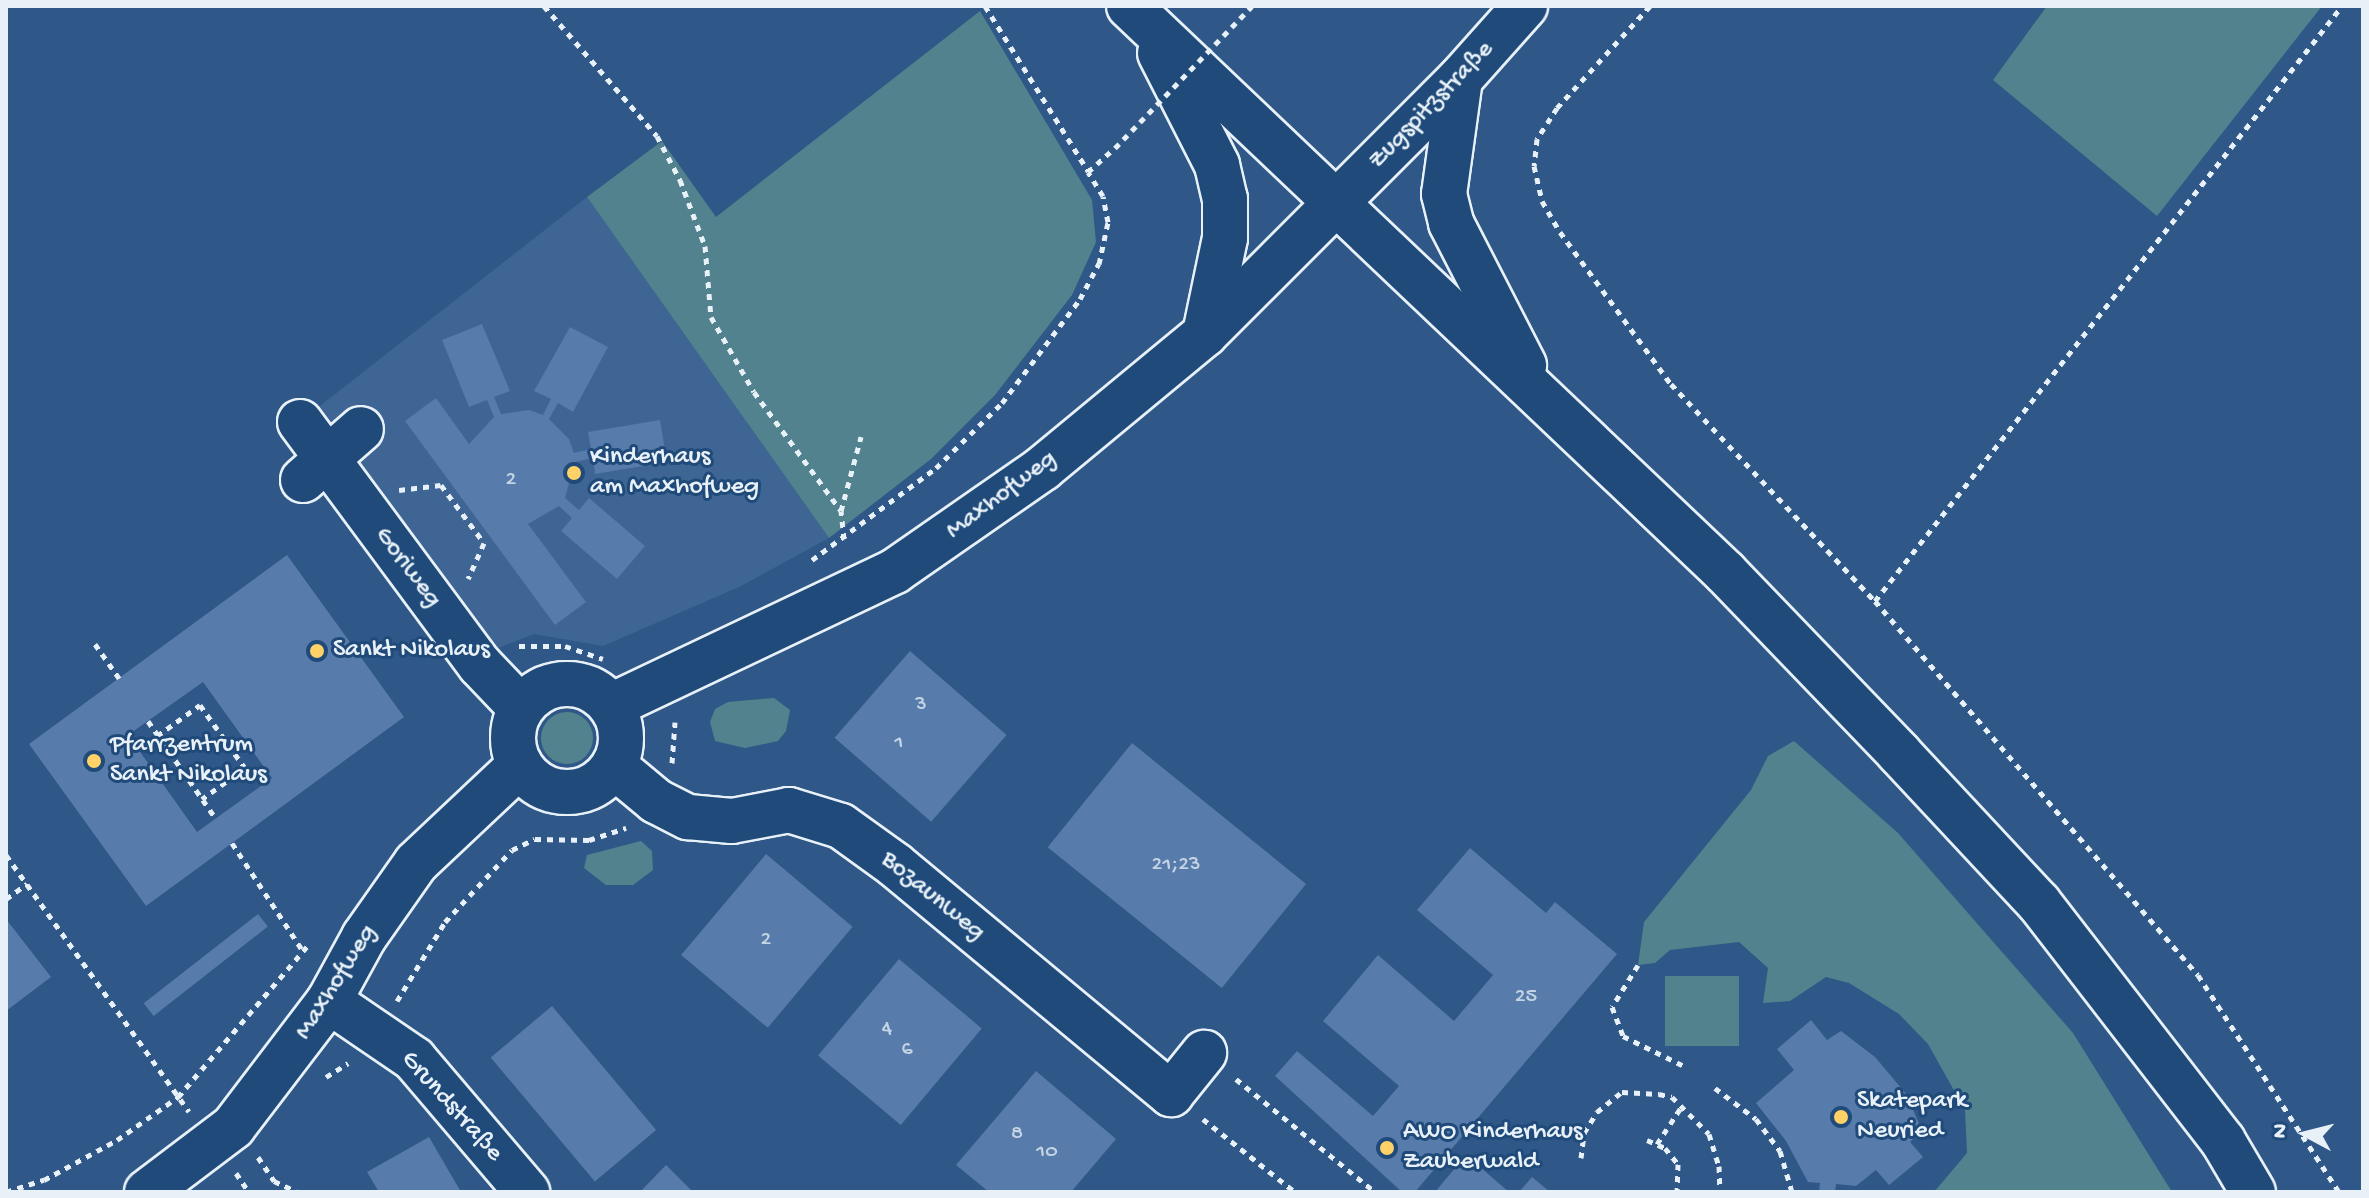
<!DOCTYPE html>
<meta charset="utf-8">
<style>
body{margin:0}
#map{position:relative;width:2369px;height:1198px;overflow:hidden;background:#2f5888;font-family:"Gochi Hand",sans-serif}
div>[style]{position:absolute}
.built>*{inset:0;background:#3e6594}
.green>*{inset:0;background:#51828d;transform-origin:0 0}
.round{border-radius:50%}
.building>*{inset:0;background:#577baa;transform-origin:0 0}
.path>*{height:5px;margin-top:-2.5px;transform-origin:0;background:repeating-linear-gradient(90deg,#e8f1f8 0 6px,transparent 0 12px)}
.roads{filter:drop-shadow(2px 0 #e8f1f8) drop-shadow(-2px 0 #e8f1f8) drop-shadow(0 2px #e8f1f8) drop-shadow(0 -2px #e8f1f8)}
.minor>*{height:44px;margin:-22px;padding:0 22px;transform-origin:22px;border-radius:22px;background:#1f4a7a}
.minor>.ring{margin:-22px;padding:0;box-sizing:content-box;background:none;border:44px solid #1f4a7a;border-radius:50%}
.path-bridge>*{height:5px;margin-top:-2.5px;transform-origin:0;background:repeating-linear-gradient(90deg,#e8f1f8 0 6px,transparent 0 12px)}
.dots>*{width:22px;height:22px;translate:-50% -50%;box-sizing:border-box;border:4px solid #1f4a7a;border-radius:50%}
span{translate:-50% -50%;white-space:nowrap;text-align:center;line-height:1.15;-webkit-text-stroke:6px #1f4a7a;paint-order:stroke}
.number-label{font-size:22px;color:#c4d4e4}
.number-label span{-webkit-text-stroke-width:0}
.street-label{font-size:26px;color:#e8f1f8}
.poi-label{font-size:26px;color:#e8f1f8}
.left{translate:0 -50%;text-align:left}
.frame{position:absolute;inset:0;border:8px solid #e8f1f8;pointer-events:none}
.north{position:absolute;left:2265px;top:1094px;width:80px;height:80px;-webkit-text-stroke:6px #1f4a7a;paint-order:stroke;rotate:277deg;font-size:22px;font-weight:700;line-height:32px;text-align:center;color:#e8f1f8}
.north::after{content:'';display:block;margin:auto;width:28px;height:36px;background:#e8f1f8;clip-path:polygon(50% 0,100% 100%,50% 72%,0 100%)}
</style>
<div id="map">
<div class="built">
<i style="clip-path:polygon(587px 197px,829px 538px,739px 587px,603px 646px,534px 634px,496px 649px,316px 409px)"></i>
</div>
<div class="green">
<i style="clip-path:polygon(2047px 6px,2322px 6px,2157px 216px,1993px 80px)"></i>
<i style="clip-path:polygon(980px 11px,1092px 200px,1096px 242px,1072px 295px,995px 395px,931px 459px,829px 538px,587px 197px,662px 141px,716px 217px)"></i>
<i style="clip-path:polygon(774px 698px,790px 710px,786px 731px,778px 741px,745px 748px,715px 741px,710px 722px,715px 709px,728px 702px)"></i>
<i class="round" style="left:541px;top:712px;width:52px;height:52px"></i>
<i style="clip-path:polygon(1794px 741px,1898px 833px,2073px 1033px,2172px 1192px,1934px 1192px,1967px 1153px,1965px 1110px,1928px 1044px,1899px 1014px,1849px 983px,1826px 977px,1790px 1001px,1763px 1003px,1768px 968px,1739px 942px,1670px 950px,1655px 963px,1638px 965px,1644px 922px,1751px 790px,1768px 756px)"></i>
<i style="clip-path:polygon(641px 841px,652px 851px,653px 870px,633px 885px,606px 885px,584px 868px,587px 855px)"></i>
<i style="left:1665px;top:976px;width:74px;height:70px"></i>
</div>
<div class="building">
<i style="clip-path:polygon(482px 324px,510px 391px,494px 397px,501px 414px,529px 410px,543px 415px,551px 399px,534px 391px,570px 327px,608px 347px,573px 412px,558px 403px,549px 419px,569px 439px,574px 453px,591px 449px,588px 432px,660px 420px,667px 462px,595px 474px,593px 458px,575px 462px,565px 498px,579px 510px,589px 498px,645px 546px,617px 579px,561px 531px,572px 518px,559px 506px,528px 524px,586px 602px,555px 625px,405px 421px,436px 398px,469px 444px,494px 417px,487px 400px,469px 407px,442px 340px)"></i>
<i style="clip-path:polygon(evenodd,287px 555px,404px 717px,146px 906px,29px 744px,287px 555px,203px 682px,272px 778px,197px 832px,128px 735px,203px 682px)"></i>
<i style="left:910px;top:651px;width:128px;height:115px;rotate:41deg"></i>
<i style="left:1132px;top:743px;width:224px;height:134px;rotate:39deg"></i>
<i style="clip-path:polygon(1470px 848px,1546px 913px,1555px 902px,1617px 954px,1415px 1192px,1402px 1192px,1275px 1076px,1297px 1051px,1373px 1116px,1399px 1086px,1323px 1021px,1378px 955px,1454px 1021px,1493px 975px,1417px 910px)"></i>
<i style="left:766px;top:854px;width:113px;height:132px;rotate:40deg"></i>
<i style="left:258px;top:914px;width:16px;height:145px;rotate:52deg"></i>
<i style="clip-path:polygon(6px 919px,51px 977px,6px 1011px)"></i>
<i style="left:899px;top:959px;width:108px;height:126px;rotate:40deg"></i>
<i style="left:552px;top:1006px;width:162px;height:80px;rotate:50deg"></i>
<i style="clip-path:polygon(1811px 1020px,1827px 1040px,1841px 1031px,1875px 1057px,1907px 1095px,1922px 1131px,1910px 1142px,1923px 1157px,1889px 1185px,1876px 1170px,1856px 1186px,1836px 1184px,1835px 1192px,1819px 1192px,1820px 1183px,1808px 1182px,1786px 1141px,1756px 1103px,1794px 1070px,1777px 1049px)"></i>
<i style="clip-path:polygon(1036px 1071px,1116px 1139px,1071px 1192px,989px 1192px,956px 1165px)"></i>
<i style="clip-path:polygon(429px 1137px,461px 1192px,379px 1192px,367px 1172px)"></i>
<i style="clip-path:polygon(1466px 1155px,1509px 1192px,1435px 1192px)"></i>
<i style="clip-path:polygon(666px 1165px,693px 1192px,640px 1192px)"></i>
<i style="clip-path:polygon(1532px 1177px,1550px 1192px,1519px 1192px)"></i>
</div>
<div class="path">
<i style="left:544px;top:6px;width:172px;rotate:49deg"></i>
<i style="left:657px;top:136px;width:50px;rotate:62.4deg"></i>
<i style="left:680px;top:180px;width:71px;rotate:69.3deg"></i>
<i style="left:705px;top:246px;width:71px;rotate:85.2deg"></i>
<i style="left:711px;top:317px;width:86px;rotate:60.2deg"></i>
<i style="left:754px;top:392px;width:147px;rotate:53.8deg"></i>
<i style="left:985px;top:6px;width:195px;rotate:58deg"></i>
<i style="left:1650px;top:6px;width:138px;rotate:132.4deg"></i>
<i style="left:1557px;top:108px;width:37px;rotate:123deg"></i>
<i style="left:1537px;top:139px;width:27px;rotate:96deg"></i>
<i style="left:1534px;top:166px;width:36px;rotate:77deg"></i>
<i style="left:1542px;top:201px;width:36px;rotate:60deg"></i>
<i style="left:1560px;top:232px;width:188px;rotate:53.9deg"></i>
<i style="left:1671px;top:384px;width:298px;rotate:46.8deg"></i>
<i style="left:1875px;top:601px;width:494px;rotate:49.2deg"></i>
<i style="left:2198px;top:975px;width:259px;rotate:57deg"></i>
<i style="left:399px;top:490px;width:42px;rotate:-6.8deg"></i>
<i style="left:441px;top:485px;width:72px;rotate:53.4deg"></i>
<i style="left:484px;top:543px;width:39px;rotate:114deg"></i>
<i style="left:844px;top:539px;width:28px;rotate:-96deg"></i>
<i style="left:841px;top:511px;width:77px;rotate:-74.9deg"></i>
<i style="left:812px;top:560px;width:154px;rotate:-36.6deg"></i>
<i style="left:936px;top:468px;width:93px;rotate:-44.6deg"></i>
<i style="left:1002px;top:403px;width:130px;rotate:-53.1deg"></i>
<i style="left:1080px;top:299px;width:40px;rotate:-62deg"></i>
<i style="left:1099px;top:264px;width:43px;rotate:-77.9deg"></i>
<i style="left:1108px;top:222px;width:26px;rotate:-101deg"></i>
<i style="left:1103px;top:196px;width:28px;rotate:-122deg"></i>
<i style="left:1088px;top:172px;width:36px;rotate:-42deg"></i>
<i style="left:1875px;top:601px;width:756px;rotate:-51.87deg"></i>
<i style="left:95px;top:644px;width:42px;rotate:54.8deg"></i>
<i style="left:519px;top:646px;width:46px"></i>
<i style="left:565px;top:646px;width:40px;rotate:18.9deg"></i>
<i style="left:148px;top:721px;width:119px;rotate:55.2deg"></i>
<i style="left:157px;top:736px;width:53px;rotate:-35.8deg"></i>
<i style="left:200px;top:705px;width:77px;rotate:54.5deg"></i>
<i style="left:245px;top:768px;width:53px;rotate:144.2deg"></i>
<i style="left:672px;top:763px;width:41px;rotate:-85.8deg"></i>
<i style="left:232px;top:843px;width:129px;rotate:56.7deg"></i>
<i style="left:6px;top:855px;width:315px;rotate:54.5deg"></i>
<i style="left:6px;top:899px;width:26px;rotate:-36deg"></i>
<i style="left:1638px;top:965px;width:49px;rotate:121.8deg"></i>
<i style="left:1612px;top:1007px;width:31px;rotate:69deg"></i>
<i style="left:1623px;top:1036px;width:68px;rotate:26.2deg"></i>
<i style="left:397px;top:1001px;width:92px;rotate:-58.7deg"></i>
<i style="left:445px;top:922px;width:98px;rotate:-47.1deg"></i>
<i style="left:512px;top:850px;width:25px;rotate:-26deg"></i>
<i style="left:535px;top:839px;width:54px;rotate:1.1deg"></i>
<i style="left:589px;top:840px;width:39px;rotate:-18deg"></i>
<i style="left:326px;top:1077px;width:26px;rotate:-32deg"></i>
<i style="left:1236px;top:1079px;width:179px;rotate:39.1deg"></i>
<i style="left:1715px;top:1088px;width:51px;rotate:37.1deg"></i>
<i style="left:1756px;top:1119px;width:40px;rotate:53deg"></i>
<i style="left:1780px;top:1151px;width:43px;rotate:73.7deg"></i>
<i style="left:1203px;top:1119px;width:117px;rotate:38.4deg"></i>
<i style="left:1647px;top:1140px;width:20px;rotate:24deg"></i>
<i style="left:1665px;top:1148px;width:21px;rotate:51deg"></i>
<i style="left:1678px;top:1164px;width:28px;rotate:92deg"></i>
<i style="left:1657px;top:1144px;width:45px;rotate:-56.7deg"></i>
<i style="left:258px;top:1157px;width:29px;rotate:56deg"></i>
<i style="left:274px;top:1181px;width:26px;rotate:25deg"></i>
<i style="left:1581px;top:1158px;width:25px;rotate:-83deg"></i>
<i style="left:1584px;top:1133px;width:25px;rotate:-58deg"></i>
<i style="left:1597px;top:1112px;width:32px;rotate:-39deg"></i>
<i style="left:1622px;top:1092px;width:37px;rotate:3deg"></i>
<i style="left:1659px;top:1094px;width:13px;rotate:13deg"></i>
<i style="left:1672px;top:1097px;width:52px;rotate:45deg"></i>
<i style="left:1709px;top:1134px;width:34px;rotate:73deg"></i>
<i style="left:1719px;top:1166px;width:26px;rotate:88deg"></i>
<i style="left:236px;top:1173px;width:23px;rotate:56deg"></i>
<i style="left:6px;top:1192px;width:40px;rotate:-18deg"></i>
<i style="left:44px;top:1180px;width:83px;rotate:-28.7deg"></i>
<i style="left:117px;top:1140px;width:75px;rotate:-35.2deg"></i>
<i style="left:178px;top:1097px;width:201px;rotate:-49.4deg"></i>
</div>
<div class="roads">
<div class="minor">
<i style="left:1129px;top:6px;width:823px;rotate:43.52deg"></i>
<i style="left:1726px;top:573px;width:250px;rotate:46.1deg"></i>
<i style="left:1899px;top:753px;width:205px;rotate:47deg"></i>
<i style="left:2039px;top:903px;width:301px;rotate:52.3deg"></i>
<i style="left:2223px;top:1141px;width:59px;rotate:59.5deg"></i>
<i style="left:1160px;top:53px;width:126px;rotate:63deg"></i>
<i style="left:1217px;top:165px;width:35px;rotate:77deg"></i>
<i style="left:1225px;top:199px;width:39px;rotate:90deg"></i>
<i style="left:1225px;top:238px;width:98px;rotate:101.8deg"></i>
<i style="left:1460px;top:79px;width:116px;rotate:97.9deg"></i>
<i style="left:1444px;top:194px;width:30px;rotate:76deg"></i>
<i style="left:1451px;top:223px;width:160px;rotate:62.8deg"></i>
<i style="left:300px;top:422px;width:302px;rotate:53.5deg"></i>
<i style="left:480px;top:665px;width:59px;rotate:46.4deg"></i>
<i style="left:303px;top:480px;width:77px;rotate:-41.3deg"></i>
<i class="ring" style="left:513px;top:684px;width:64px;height:64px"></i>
<i style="left:611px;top:706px;width:314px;rotate:-25.4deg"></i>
<i style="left:895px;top:571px;width:180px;rotate:-34.8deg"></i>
<i style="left:1043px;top:468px;width:210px;rotate:-39.6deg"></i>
<i style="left:1205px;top:334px;width:361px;rotate:-45deg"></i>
<i style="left:1460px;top:79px;width:98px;rotate:-48.3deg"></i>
<i style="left:614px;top:766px;width:55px;rotate:39.8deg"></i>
<i style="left:656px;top:801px;width:36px;rotate:27deg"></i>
<i style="left:688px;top:817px;width:44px;rotate:5.2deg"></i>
<i style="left:732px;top:821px;width:58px;rotate:-10.9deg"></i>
<i style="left:789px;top:810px;width:54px;rotate:17.1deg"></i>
<i style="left:841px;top:826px;width:67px;rotate:35.8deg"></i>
<i style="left:895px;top:865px;width:359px;rotate:39.7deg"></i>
<i style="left:1171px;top:1094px;width:53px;rotate:-51.2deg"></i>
<i style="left:329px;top:1001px;width:103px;rotate:34.3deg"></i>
<i style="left:414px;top:1059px;width:175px;rotate:49.6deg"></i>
<i style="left:147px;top:1192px;width:108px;rotate:-37.1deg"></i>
<i style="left:233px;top:1127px;width:158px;rotate:-52.7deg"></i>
<i style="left:329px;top:1001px;width:73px;rotate:-61.3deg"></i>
<i style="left:364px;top:937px;width:90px;rotate:-54.9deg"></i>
<i style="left:416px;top:863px;width:143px;rotate:-43.3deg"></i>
</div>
</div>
<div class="path-bridge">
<i style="left:1115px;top:148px;width:197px;rotate:-46deg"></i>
</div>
<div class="dots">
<i style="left:574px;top:473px;background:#ffd166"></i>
<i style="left:317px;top:651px;background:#ffd166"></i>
<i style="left:94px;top:761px;background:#ffd166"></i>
<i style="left:1841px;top:1117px;background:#ffd166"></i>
<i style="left:1387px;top:1148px;background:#ffd166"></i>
</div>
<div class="number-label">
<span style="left:511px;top:481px">2</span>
<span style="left:921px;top:706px">3</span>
<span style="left:899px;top:744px">1</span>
<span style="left:1176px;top:866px">21;23</span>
<span style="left:766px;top:941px">2</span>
<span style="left:1526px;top:998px">25</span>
<span style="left:887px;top:1030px">4</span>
<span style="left:907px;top:1051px">6</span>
<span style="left:1017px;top:1135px">8</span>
<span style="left:1047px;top:1153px">10</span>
</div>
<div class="street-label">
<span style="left:1432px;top:106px;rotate:-46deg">Zugspitzstraße</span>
<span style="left:1002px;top:496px;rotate:-37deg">Maxhofweg</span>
<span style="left:407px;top:568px;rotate:53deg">Goriweg</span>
<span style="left:932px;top:897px;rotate:39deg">Bozaunweg</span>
<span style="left:337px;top:983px;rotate:-58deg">Maxhofweg</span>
<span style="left:451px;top:1107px;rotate:48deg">Grundstraße</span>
</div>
<div class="poi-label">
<span class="left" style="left:590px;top:473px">Kinderhaus<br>am Maxhofweg</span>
<span class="left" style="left:333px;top:651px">Sankt Nikolaus</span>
<span class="left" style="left:110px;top:761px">Pfarrzentrum<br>Sankt Nikolaus</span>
<span class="left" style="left:1857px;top:1117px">Skatepark<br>Neuried</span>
<span class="left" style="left:1403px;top:1148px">AWO Kinderhaus<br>Zauberwald</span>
</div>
<div class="frame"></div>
<div class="north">N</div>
</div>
